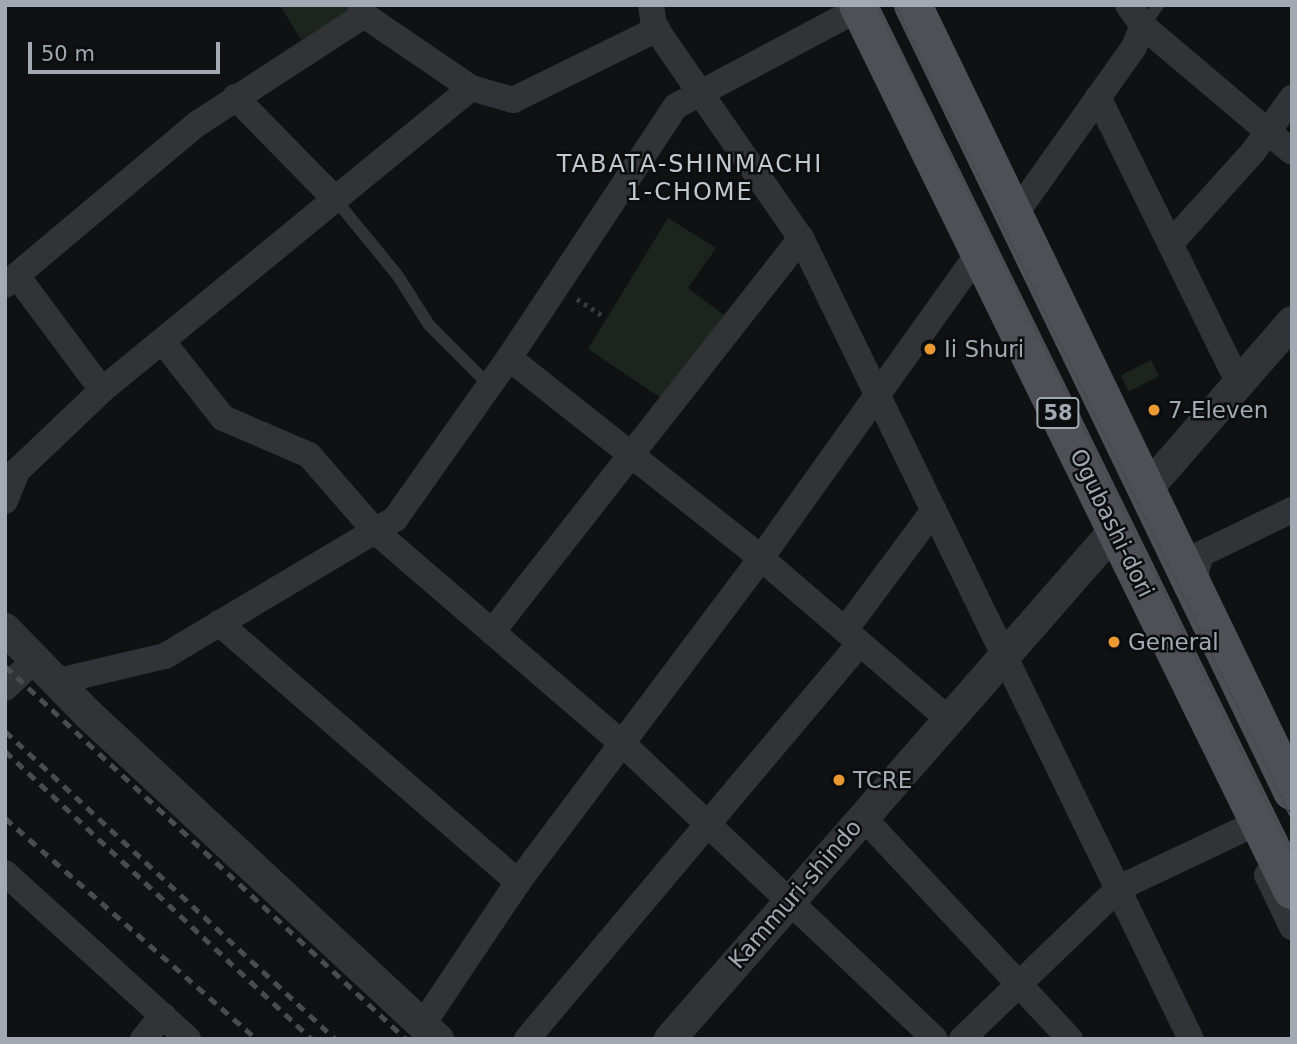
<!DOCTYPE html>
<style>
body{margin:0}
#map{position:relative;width:1297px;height:1044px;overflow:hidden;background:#101112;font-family:"DejaVu Sans",sans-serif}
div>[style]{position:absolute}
.green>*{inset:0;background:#1d241d;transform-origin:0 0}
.path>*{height:4.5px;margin-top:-2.25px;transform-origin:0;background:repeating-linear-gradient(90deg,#383a3d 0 3.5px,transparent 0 8.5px)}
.service>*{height:12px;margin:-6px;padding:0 6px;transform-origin:6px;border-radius:6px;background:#323337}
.minor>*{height:26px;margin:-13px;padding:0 13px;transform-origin:13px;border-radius:13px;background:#323337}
.tertiary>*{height:32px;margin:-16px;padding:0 16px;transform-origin:16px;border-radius:16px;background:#323337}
.primary>*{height:38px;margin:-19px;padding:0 19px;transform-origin:19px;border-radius:19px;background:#4e5055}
.tram>*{height:2px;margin:-1px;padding:0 1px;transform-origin:1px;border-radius:1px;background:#494b4f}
.rail>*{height:5px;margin-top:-2.5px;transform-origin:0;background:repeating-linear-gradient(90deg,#494b4f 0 9px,transparent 0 16px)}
.dots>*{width:19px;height:19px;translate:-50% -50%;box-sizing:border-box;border:4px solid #0b0c0d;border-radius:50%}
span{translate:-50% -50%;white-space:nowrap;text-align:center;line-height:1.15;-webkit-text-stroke:5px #0b0c0d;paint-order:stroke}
.shield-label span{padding:2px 5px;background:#0b0c0d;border:2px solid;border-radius:5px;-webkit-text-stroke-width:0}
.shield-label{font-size:21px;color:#a2a9b2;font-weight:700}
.poi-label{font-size:23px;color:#a2a9b2}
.left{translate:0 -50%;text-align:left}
.street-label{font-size:23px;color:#a2a9b2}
.neighbourhood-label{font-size:24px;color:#c3c7ce;letter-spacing:2px}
.frame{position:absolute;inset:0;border:7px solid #a2a9b2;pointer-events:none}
.scale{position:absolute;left:28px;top:42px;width:192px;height:32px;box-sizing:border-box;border:4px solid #a2a9b2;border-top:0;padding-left:9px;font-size:21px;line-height:24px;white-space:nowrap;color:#a2a9b2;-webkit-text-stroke:5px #0b0c0d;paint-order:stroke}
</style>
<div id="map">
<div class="green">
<i style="clip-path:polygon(280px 5px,346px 5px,349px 11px,301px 40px)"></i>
<i style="clip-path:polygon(668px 218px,716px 248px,688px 288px,725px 316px,661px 398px,588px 349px)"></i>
<i style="left:1151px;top:360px;width:18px;height:34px;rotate:63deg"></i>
</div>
<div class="path">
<i style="left:577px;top:299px;width:33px;rotate:33deg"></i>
</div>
<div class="service">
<i style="left:1143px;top:26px;width:26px;rotate:-54deg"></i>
<i style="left:335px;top:199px;width:99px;rotate:50.7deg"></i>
<i style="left:398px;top:276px;width:58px;rotate:57.7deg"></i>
<i style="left:429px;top:325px;width:86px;rotate:45deg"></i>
</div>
<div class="minor">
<i style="left:360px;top:5px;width:11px;rotate:68deg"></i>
<i style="left:364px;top:15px;width:130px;rotate:34.3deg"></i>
<i style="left:471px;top:88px;width:44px;rotate:15.9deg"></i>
<i style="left:513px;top:100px;width:161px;rotate:-26.2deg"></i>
<i style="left:651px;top:5px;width:21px;rotate:82deg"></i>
<i style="left:654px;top:26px;width:258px;rotate:55.3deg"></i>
<i style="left:801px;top:238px;width:891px;rotate:64.04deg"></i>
<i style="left:1128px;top:5px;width:26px;rotate:54deg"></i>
<i style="left:1143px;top:26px;width:195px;rotate:40.2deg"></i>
<i style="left:235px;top:97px;width:143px;rotate:45.6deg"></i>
<i style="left:1098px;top:97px;width:319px;rotate:63.8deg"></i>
<i style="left:1014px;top:216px;width:207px;rotate:-54.6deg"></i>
<i style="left:1134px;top:47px;width:23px;rotate:-67deg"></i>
<i style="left:1171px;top:243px;width:122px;rotate:-48deg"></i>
<i style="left:1253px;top:152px;width:67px;rotate:-54.2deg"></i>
<i style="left:17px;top:276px;width:142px;rotate:53.3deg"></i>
<i style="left:5px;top:285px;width:251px;rotate:-40deg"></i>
<i style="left:197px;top:124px;width:199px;rotate:-33.1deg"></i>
<i style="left:163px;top:342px;width:97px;rotate:51.7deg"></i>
<i style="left:223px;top:418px;width:94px;rotate:23.3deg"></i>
<i style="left:309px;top:455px;width:101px;rotate:49deg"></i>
<i style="left:375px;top:531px;width:327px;rotate:40.7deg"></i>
<i style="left:623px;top:744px;width:429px;rotate:43.4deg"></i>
<i style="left:509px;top:358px;width:322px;rotate:38.4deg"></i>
<i style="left:761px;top:558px;width:245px;rotate:40.7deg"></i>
<i style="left:5px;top:501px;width:32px;rotate:-68deg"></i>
<i style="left:17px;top:471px;width:117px;rotate:-43.6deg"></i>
<i style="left:102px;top:390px;width:477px;rotate:-39.3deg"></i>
<i style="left:1193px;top:583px;width:30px;rotate:-75deg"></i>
<i style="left:1201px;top:554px;width:101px;rotate:-25.8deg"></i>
<i style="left:219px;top:623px;width:396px;rotate:40.9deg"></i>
<i style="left:845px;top:630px;width:149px;rotate:-53.4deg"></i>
<i style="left:492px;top:632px;width:501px;rotate:-51.89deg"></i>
<i style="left:59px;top:681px;width:109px;rotate:-13.3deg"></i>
<i style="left:165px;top:656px;width:268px;rotate:-30.8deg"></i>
<i style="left:395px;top:519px;width:197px;rotate:-54.7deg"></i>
<i style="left:509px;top:358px;width:302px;rotate:-56.5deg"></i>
<i style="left:676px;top:106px;width:215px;rotate:-28deg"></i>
<i style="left:5px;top:688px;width:44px;rotate:-43.2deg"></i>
<i style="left:862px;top:816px;width:305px;rotate:47deg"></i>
<i style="left:5px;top:873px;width:247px;rotate:42.2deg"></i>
<i style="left:1267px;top:875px;width:58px;rotate:64.3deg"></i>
<i style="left:423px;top:1024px;width:171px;rotate:-56.2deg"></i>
<i style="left:518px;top:882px;width:405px;rotate:-53.1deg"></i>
<i style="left:761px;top:558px;width:377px;rotate:-54.5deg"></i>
<i style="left:143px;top:1039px;width:31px;rotate:-50deg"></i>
<i style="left:527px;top:1039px;width:517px;rotate:-49.94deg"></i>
<i style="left:962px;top:1039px;width:218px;rotate:-43.9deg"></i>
<i style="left:1119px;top:888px;width:138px;rotate:-25.3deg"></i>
</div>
<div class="tertiary">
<i style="left:1147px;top:489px;width:221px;rotate:-49deg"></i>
<i style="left:5px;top:629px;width:119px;rotate:45.7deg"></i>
<i style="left:88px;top:714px;width:478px;rotate:42.9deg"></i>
<i style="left:670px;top:1039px;width:676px;rotate:-48.84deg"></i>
</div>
<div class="primary">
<i style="left:858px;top:5px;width:986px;rotate:63.88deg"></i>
<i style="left:913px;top:5px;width:873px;rotate:64.26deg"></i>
</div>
<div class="tram">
<i style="left:877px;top:5px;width:945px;rotate:63.95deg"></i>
<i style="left:895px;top:5px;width:906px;rotate:64deg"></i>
</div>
<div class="rail">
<i style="left:5px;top:666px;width:548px;rotate:42.93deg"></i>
<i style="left:5px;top:731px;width:451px;rotate:43deg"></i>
<i style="left:5px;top:751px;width:421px;rotate:43.2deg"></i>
<i style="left:5px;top:818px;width:335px;rotate:41.3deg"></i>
</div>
<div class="dots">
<i style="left:930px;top:349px;background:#e89932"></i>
<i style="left:1154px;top:410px;background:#e89932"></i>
<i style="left:1114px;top:642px;background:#e89932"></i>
<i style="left:839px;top:780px;background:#e89932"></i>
</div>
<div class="shield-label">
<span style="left:1058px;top:413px">58</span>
</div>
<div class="poi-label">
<span class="left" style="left:944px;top:349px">Ii Shuri</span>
<span class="left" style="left:1168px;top:410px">7-Eleven</span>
<span class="left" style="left:1128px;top:642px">General</span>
<span class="left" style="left:853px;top:780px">TCRE</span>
</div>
<div class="street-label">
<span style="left:1112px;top:523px;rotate:64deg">Ogubashi-dori</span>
<span style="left:795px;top:894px;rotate:-49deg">Kammuri-shindo</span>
</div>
<div class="neighbourhood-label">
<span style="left:690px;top:179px">TABATA-SHINMACHI<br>1-CHOME</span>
</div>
<div class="frame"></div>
<div class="scale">50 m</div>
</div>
